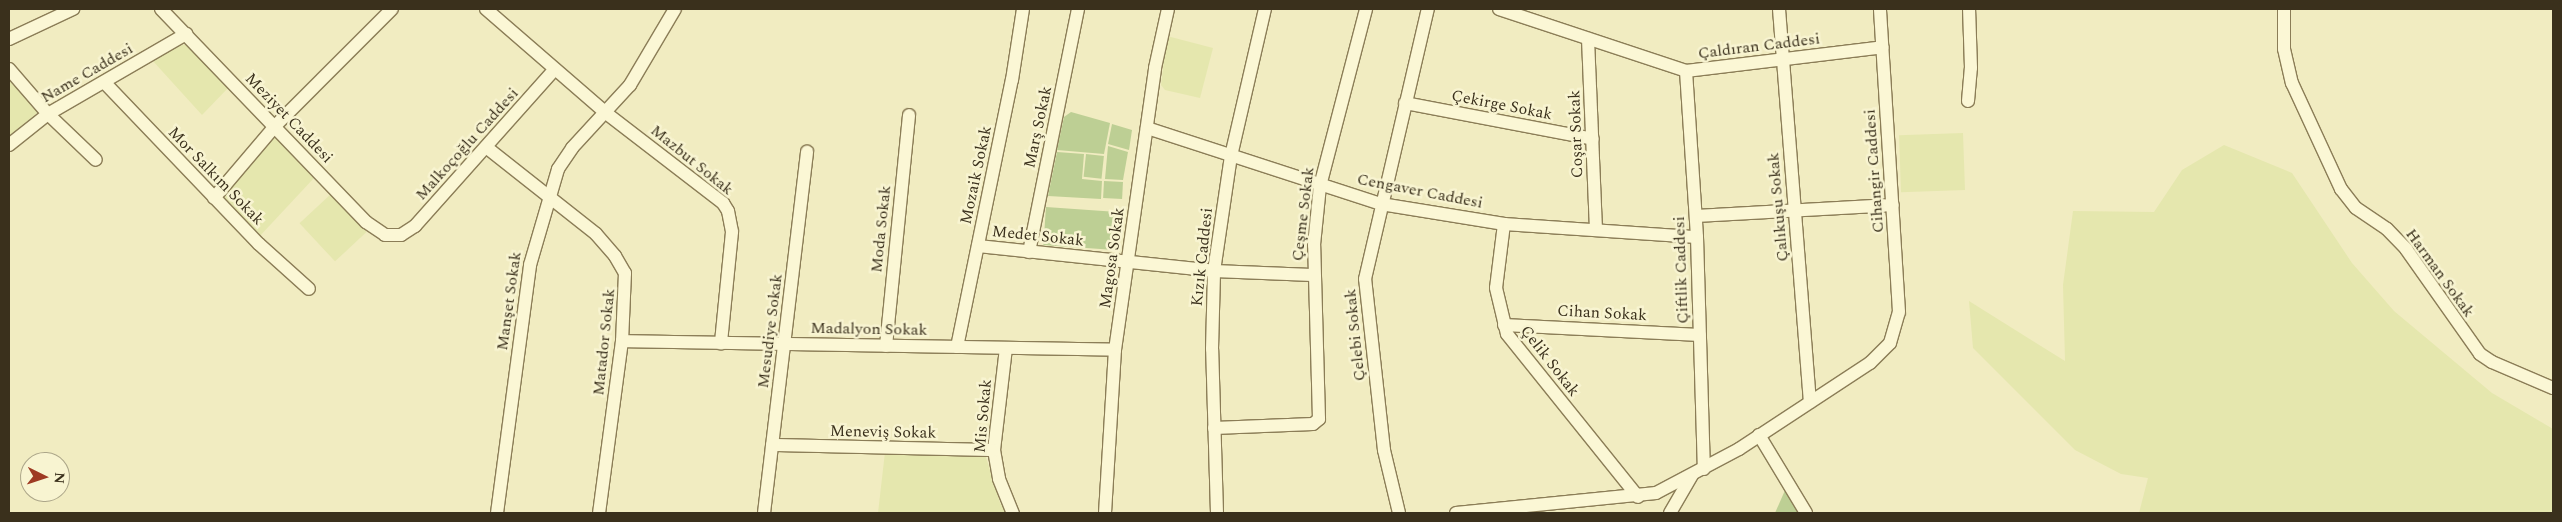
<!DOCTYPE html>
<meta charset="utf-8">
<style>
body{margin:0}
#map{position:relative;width:2562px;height:522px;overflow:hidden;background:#f1ecc1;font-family:Spectral,serif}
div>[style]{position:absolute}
.farmland>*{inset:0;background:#e5e7ae;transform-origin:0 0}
.green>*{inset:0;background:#bdcf94;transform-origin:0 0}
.roads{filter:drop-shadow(1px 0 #8b7d57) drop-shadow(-1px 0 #8b7d57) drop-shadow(0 1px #8b7d57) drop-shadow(0 -1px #8b7d57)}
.minor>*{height:12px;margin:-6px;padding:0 6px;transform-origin:6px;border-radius:6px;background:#fbf7d5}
span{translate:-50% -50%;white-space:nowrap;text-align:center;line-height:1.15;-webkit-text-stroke:5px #f8f4d1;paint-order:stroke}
.street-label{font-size:16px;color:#3a301c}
.frame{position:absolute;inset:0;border:10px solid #3a301c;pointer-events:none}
.north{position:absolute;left:20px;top:452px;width:50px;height:50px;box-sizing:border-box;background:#f8f4d1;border:1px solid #aca689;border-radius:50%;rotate:94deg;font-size:14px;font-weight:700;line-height:20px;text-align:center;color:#3a301c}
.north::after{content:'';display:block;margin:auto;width:18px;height:22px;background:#9e3a23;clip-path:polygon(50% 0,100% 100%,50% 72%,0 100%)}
</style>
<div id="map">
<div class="farmland">
<i style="clip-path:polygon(1167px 36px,1213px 48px,1200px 98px,1165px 90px,1161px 85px)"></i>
<i style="clip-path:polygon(182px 45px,189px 45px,229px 87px,202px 115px,152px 60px)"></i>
<i style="clip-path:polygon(9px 79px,39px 111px,9px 137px)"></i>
<i style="left:1963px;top:133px;width:57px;height:64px;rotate:88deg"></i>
<i style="clip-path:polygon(275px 134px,314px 178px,258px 238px,220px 199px)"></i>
<i style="clip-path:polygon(2224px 145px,2292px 173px,2352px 263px,2394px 311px,2492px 393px,2553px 429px,2553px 513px,2139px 513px,2148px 478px,2121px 474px,2075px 450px,1973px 348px,1969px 301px,2065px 361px,2063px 285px,2073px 211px,2154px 212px,2182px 170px)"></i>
<i style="left:331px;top:194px;width:52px;height:43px;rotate:47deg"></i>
<i style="clip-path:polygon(885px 452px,985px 454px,1000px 503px,1007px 513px,878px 513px)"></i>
</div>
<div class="green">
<i style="clip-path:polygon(1071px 112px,1110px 123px,1104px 154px,1057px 150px,1064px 117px)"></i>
<i style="clip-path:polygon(1112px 124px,1132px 130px,1129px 150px,1108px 144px)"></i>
<i style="clip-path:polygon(1108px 146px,1128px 152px,1123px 180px,1105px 179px)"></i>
<i style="clip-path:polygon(1057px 152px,1084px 154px,1082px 179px,1102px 181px,1101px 199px,1048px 196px)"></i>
<i style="left:1086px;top:154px;width:18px;height:23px;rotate:6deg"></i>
<i style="left:1104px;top:181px;width:19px;height:17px;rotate:3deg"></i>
<i style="left:1046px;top:207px;width:75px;height:38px;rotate:4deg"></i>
<i style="clip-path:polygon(1786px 488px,1801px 513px,1775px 513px)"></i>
</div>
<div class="roads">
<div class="minor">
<i style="left:161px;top:9px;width:296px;rotate:46.1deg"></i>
<i style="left:366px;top:222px;width:23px;rotate:34deg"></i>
<i style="left:385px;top:235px;width:16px"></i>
<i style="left:401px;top:235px;width:17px;rotate:-33deg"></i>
<i style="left:415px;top:226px;width:209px;rotate:-48.3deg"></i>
<i style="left:486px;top:9px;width:159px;rotate:40.9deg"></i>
<i style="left:606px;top:113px;width:148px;rotate:37.6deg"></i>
<i style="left:723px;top:203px;width:9px;rotate:58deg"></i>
<i style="left:728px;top:211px;width:21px;rotate:79deg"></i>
<i style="left:732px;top:232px;width:112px;rotate:95.7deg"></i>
<i style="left:1499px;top:9px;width:197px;rotate:18.3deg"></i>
<i style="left:1686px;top:71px;width:198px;rotate:-6.9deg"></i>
<i style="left:1779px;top:9px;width:394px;rotate:85.5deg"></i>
<i style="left:2284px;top:9px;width:40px;rotate:90deg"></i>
<i style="left:2284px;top:49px;width:35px;rotate:77deg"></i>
<i style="left:2292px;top:83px;width:117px;rotate:65.2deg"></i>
<i style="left:2341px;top:189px;width:24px;rotate:52deg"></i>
<i style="left:2356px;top:208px;width:37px;rotate:34deg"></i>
<i style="left:2387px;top:229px;width:28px;rotate:46deg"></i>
<i style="left:2406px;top:249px;width:128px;rotate:54.8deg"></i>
<i style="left:2480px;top:354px;width:14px;rotate:34deg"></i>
<i style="left:2492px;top:362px;width:66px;rotate:23.1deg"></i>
<i style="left:9px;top:39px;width:71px;rotate:-25.1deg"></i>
<i style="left:1588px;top:39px;width:189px;rotate:87.6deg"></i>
<i style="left:9px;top:69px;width:60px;rotate:49.1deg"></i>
<i style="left:48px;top:114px;width:66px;rotate:43.8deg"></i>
<i style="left:1686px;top:71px;width:166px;rotate:86.2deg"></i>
<i style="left:1697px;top:237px;width:232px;rotate:88.3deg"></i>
<i style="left:104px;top:82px;width:224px;rotate:46.3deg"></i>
<i style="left:259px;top:244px;width:67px;rotate:42deg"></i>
<i style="left:1968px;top:101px;width:33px;rotate:-85deg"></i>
<i style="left:1971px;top:68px;width:59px;rotate:-91.9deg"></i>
<i style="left:1405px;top:103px;width:191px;rotate:10.8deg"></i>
<i style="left:1147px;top:128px;width:246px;rotate:18deg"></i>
<i style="left:1381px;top:204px;width:125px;rotate:9.2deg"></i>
<i style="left:1504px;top:224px;width:193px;rotate:3.9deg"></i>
<i style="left:9px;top:145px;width:50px;rotate:-38.5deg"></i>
<i style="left:48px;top:114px;width:160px;rotate:-30.1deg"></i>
<i style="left:486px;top:147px;width:140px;rotate:38.3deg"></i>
<i style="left:596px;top:234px;width:29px;rotate:49deg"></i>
<i style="left:615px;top:256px;width:20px;rotate:60deg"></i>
<i style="left:625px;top:273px;width:68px;rotate:92.5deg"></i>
<i style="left:622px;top:341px;width:174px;rotate:97.6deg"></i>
<i style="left:214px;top:198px;width:94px;rotate:-49.7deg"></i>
<i style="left:275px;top:126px;width:165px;rotate:-45deg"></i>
<i style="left:1696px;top:216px;width:197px;rotate:-3.2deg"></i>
<i style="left:1504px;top:224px;width:64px;rotate:97.1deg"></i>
<i style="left:1496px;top:288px;width:47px;rotate:76.6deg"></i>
<i style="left:1507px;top:334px;width:209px;rotate:51.2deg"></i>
<i style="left:978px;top:246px;width:237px;rotate:6deg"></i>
<i style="left:1214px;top:271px;width:98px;rotate:2.3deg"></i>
<i style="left:1029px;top:252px;width:248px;rotate:-78.6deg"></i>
<i style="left:1504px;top:325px;width:196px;rotate:2.9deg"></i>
<i style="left:622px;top:341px;width:493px;rotate:1deg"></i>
<i style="left:886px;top:346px;width:232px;rotate:-84.3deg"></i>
<i style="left:957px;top:347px;width:273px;rotate:-78.4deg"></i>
<i style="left:1012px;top:80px;width:72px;rotate:-81.2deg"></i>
<i style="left:1006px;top:348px;width:103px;rotate:96.7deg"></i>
<i style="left:994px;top:450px;width:29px;rotate:80deg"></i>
<i style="left:999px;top:479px;width:37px;rotate:68deg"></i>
<i style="left:1214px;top:428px;width:99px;rotate:-2.3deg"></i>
<i style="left:1313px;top:424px;width:8px;rotate:-40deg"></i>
<i style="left:1319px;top:419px;width:174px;rotate:-91.6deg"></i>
<i style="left:1314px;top:245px;width:59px;rotate:-84.2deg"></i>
<i style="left:1320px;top:186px;width:183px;rotate:-75.4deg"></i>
<i style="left:1759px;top:435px;width:91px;rotate:58.9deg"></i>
<i style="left:772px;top:445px;width:222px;rotate:1.3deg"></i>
<i style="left:497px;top:513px;width:250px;rotate:-82.4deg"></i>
<i style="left:530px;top:265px;width:100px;rotate:-73.7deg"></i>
<i style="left:558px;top:169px;width:25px;rotate:-56deg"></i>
<i style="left:572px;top:148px;width:86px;rotate:-47.4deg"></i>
<i style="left:630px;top:85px;width:88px;rotate:-59.4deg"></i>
<i style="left:764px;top:513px;width:364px;rotate:-83.2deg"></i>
<i style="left:1105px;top:513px;width:163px;rotate:-86.5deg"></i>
<i style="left:1115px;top:350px;width:285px;rotate:-81.9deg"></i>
<i style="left:1155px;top:68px;width:60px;rotate:-77.6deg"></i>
<i style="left:1217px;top:513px;width:164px;rotate:-91.7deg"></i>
<i style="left:1212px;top:349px;width:78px;rotate:-88.5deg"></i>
<i style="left:1214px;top:271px;width:116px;rotate:-81.6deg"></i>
<i style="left:1231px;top:156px;width:151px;rotate:-77deg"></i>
<i style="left:1399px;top:513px;width:65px;rotate:-103.4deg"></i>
<i style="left:1384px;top:450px;width:172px;rotate:-96.3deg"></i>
<i style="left:1365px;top:279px;width:277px;rotate:-76.9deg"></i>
<i style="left:1456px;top:513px;width:201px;rotate:-5.7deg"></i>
<i style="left:1656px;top:493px;width:94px;rotate:-27.9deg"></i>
<i style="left:1739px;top:449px;width:157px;rotate:-33.3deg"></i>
<i style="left:1870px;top:363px;width:28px;rotate:-45deg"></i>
<i style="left:1890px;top:343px;width:32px;rotate:-74deg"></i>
<i style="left:1899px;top:312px;width:304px;rotate:-93.6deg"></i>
<i style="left:1670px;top:513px;width:44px;rotate:-59.9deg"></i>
</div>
</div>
<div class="street-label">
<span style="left:1759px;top:46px;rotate:-7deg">Çaldıran Caddesi</span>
<span style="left:87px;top:73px;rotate:-30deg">Name Caddesi</span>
<span style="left:1502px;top:105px;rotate:11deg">Çekirge Sokak</span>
<span style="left:289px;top:118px;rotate:46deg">Meziyet Caddesi</span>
<span style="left:1038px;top:127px;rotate:-78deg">Marş Sokak</span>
<span style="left:1576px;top:134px;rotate:-92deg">Coşar Sokak</span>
<span style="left:467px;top:144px;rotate:-48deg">Malkoçoğlu Caddesi</span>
<span style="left:692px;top:160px;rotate:39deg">Mazbut Sokak</span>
<span style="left:1874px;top:171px;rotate:-94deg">Cihangir Caddesi</span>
<span style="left:976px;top:175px;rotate:-78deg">Mozaik Sokak</span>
<span style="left:216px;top:176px;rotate:46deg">Mor Salkım Sokak</span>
<span style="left:1420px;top:191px;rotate:11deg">Cengaver Caddesi</span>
<span style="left:1778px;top:207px;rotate:-95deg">Çalıkuşu Sokak</span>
<span style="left:1303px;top:214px;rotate:-83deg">Çeşme Sokak</span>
<span style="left:881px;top:229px;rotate:-84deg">Moda Sokak</span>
<span style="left:1038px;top:236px;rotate:6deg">Medet Sokak</span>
<span style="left:1202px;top:257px;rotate:-84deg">Kızık Caddesi</span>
<span style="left:1112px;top:258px;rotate:-82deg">Magosa Sokak</span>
<span style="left:1681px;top:270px;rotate:-92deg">Çiftlik Caddesi</span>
<span style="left:2440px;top:273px;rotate:54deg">Harman Sokak</span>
<span style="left:509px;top:301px;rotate:-82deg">Manşet Sokak</span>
<span style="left:1602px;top:313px;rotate:3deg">Cihan Sokak</span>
<span style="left:869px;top:329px;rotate:1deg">Madalyon Sokak</span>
<span style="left:770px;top:331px;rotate:-83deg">Mesudiye Sokak</span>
<span style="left:1355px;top:335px;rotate:-96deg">Çelebi Sokak</span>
<span style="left:604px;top:342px;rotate:-84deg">Matador Sokak</span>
<span style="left:1550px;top:361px;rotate:52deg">Çelik Sokak</span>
<span style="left:983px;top:416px;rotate:-85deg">Mis Sokak</span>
<span style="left:883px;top:432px;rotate:1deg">Meneviş Sokak</span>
</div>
<div class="frame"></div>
<div class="north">N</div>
</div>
